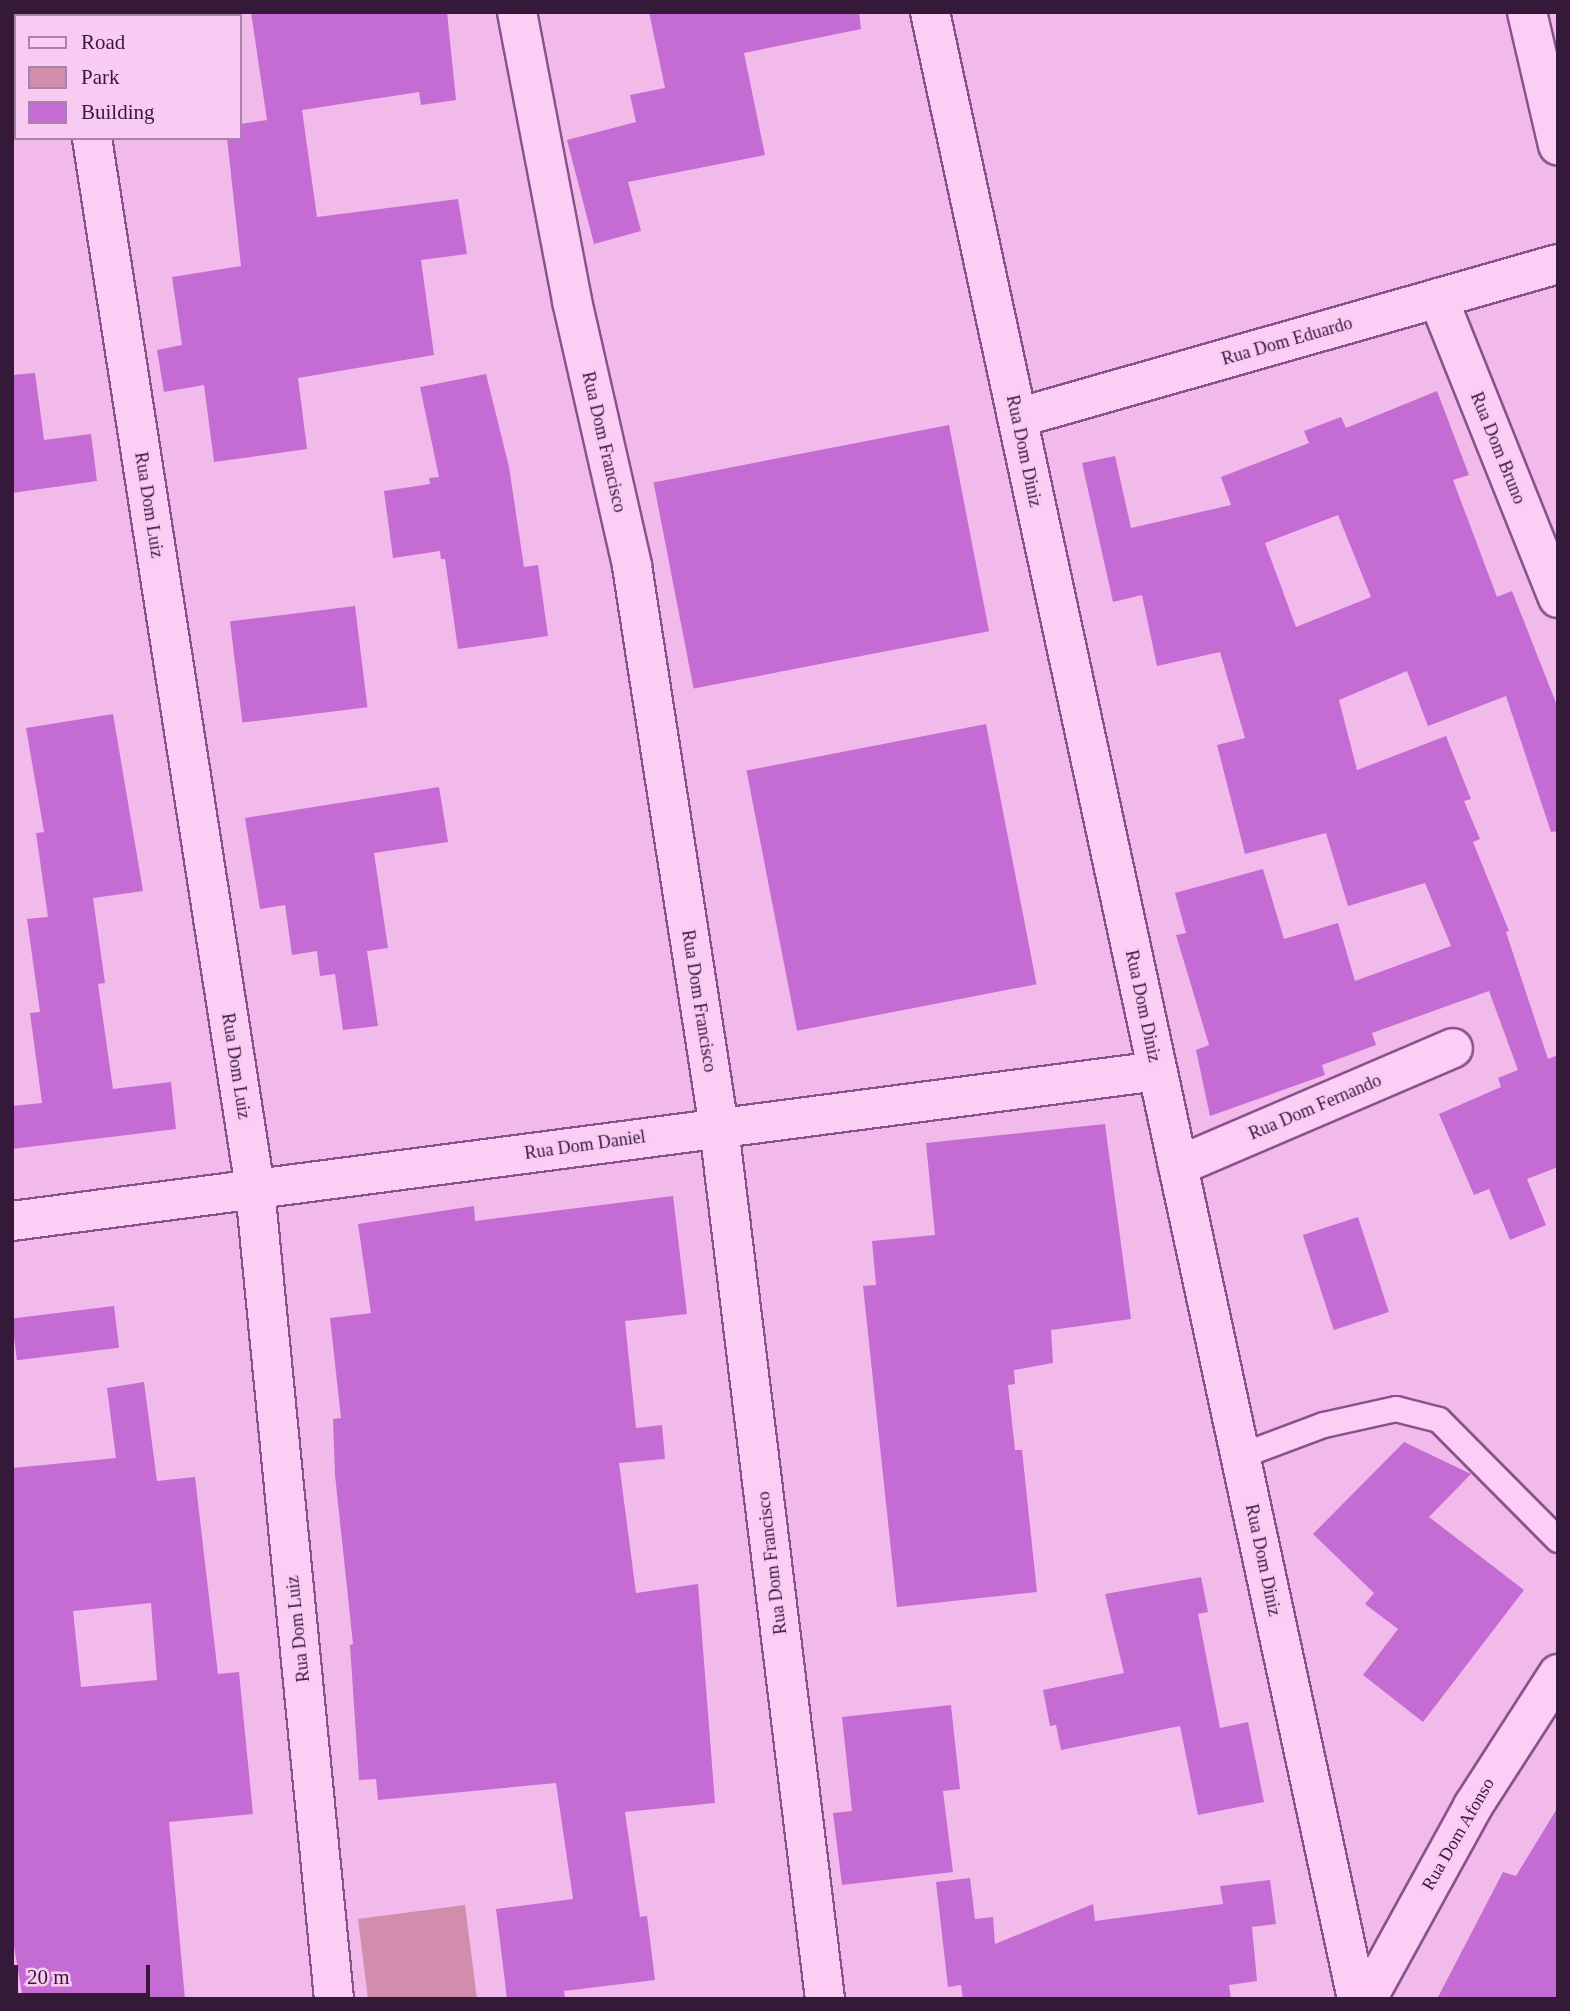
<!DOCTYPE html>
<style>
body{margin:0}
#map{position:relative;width:1570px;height:2011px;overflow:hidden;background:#f2baea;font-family:"Times New Roman",serif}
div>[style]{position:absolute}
.green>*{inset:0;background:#d18dab}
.building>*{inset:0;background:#c56cd4;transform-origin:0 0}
.roads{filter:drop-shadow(2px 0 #88538a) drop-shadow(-2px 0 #88538a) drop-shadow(0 2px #88538a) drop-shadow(0 -2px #88538a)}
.service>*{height:24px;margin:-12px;padding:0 12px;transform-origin:12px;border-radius:12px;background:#fccef6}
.minor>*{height:38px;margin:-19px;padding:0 19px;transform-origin:19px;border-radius:19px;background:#fccef6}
.tertiary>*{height:38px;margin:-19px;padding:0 19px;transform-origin:19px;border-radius:19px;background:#fccef6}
.secondary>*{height:38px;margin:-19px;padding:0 19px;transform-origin:19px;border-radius:19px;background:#fccef6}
span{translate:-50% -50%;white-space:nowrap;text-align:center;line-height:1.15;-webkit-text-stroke:5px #f9caf2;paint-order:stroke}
.street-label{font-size:18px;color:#351938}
.frame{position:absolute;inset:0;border:14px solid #351938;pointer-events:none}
.legend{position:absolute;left:14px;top:14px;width:228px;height:126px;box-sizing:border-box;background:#f9caf2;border:2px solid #ab83a8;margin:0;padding:9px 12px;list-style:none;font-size:21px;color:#351938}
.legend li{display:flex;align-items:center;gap:14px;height:35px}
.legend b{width:35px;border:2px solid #ab83a8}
.scale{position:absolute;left:14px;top:1965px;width:136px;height:32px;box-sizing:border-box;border:4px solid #351938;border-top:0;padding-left:9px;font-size:21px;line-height:24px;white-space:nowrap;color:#351938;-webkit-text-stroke:5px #f9caf2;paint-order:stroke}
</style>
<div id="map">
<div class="green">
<i style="clip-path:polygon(465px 1905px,477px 1999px,368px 1999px,358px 1919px)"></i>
</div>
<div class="building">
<i style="clip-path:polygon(251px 12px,447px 12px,456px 100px,421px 105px,419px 92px,302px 110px,317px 217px,458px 199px,467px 254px,421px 260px,434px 355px,298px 378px,307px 449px,214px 462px,204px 385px,164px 392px,157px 350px,182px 345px,172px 277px,241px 266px,227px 138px,240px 138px,240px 124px,267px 120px)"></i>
<i style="clip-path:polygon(649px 12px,859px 12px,861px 29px,744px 53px,765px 155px,628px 182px,641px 231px,594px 244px,567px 140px,636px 122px,630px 95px,665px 88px)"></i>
<i style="clip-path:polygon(35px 373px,44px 440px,91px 434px,97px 481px,12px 493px,12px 375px)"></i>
<i style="clip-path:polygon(486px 374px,509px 467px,524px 567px,538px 565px,548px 636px,458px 649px,445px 559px,441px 559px,440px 551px,393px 558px,384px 491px,430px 484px,429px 478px,439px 477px,420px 387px)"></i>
<i style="clip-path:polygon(evenodd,1437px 391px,1469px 475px,1453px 480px,1497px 597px,1512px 591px,1558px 708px,1558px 831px,1551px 832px,1506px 696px,1428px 726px,1407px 671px,1339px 700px,1357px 770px,1446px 736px,1471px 799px,1464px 801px,1480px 839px,1473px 842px,1509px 931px,1506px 932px,1548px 1059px,1558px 1055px,1558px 1167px,1527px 1179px,1546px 1225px,1510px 1240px,1489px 1189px,1474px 1195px,1439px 1114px,1501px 1087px,1498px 1078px,1518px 1070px,1489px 991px,1372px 1033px,1376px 1045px,1322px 1065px,1325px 1075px,1210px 1116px,1196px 1050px,1209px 1045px,1176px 935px,1186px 933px,1175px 893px,1263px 869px,1284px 939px,1338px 923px,1355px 981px,1451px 946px,1425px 883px,1348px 906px,1326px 833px,1245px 854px,1217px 745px,1245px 738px,1220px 652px,1157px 666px,1142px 595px,1113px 602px,1082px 463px,1115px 456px,1131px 528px,1231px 505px,1221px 477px,1309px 443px,1304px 431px,1341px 417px,1346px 428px,1437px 391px,1338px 515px,1371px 597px,1296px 627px,1265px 543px,1338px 515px)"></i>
<i style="left:949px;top:425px;width:210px;height:301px;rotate:79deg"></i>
<i style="left:355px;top:606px;width:102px;height:126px;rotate:83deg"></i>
<i style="clip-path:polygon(113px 714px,143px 891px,93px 898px,105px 983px,98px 984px,113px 1089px,171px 1082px,176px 1129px,12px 1149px,12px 1106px,42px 1103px,30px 1013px,40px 1012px,27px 919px,48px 917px,36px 833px,44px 832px,26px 728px)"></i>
<i style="left:986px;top:724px;width:265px;height:244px;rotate:79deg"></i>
<i style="clip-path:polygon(439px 787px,448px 842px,374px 853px,388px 948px,367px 951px,378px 1026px,343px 1030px,335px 974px,320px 976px,317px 951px,292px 955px,285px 905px,260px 909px,245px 818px)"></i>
<i style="clip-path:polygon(1105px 1124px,1131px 1319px,1051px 1330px,1053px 1363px,1014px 1370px,1015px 1384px,1008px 1385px,1015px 1450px,1022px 1450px,1037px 1592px,897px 1607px,863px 1286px,876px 1285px,872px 1241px,935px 1235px,926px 1143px)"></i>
<i style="clip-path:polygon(673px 1196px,687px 1314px,625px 1321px,636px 1428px,662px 1425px,665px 1459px,619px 1463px,636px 1593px,698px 1584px,715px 1803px,625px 1812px,640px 1917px,647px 1916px,655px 1980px,564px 1991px,565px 1999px,507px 1999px,496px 1909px,573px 1899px,556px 1783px,378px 1800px,376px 1779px,359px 1780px,350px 1645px,353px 1644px,335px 1475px,333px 1419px,341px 1418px,330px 1318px,371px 1313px,358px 1224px,474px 1206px,475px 1221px)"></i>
<i style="left:1358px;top:1217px;width:100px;height:58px;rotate:72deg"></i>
<i style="left:114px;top:1306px;width:42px;height:103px;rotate:83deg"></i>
<i style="clip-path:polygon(evenodd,144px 1382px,157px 1481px,195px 1477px,218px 1674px,239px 1672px,253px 1814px,169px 1822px,185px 1999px,23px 1999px,12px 1935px,12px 1468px,116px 1458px,107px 1388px,144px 1382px,151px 1603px,157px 1680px,81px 1687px,73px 1611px,151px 1603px)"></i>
<i style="clip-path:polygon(1404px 1442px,1471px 1474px,1429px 1517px,1524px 1590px,1423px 1722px,1363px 1675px,1398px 1629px,1365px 1604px,1374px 1593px,1313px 1534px)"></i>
<i style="clip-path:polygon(1201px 1577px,1208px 1612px,1198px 1614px,1220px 1728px,1248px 1722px,1264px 1802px,1198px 1815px,1180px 1726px,1061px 1750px,1056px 1725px,1050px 1726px,1043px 1690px,1124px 1673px,1105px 1594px)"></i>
<i style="clip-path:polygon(951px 1705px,960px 1789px,943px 1791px,953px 1872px,842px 1885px,833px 1813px,852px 1811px,842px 1717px)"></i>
<i style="clip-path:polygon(1558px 1807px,1558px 1999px,1437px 1999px,1503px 1872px,1516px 1876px)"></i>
<i style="clip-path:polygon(970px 1878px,975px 1919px,993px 1917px,995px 1944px,1093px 1904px,1095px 1921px,1223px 1904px,1220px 1886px,1270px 1880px,1276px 1924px,1252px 1927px,1257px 1981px,1229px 1985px,1231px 1999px,963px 1999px,961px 1985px,948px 1987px,936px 1882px)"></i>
</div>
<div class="roads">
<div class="service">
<i style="left:1241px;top:1456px;width:89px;rotate:-20.5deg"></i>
<i style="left:1324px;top:1425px;width:74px;rotate:-12.5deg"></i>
<i style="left:1396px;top:1409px;width:44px;rotate:14.3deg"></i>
<i style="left:1439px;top:1420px;width:169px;rotate:45.2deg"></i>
</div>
<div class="minor">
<i style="left:73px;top:12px;width:4px;rotate:90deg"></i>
<i style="left:517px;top:12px;width:294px;rotate:79.2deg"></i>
<i style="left:572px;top:301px;width:272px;rotate:77.2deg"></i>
<i style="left:632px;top:566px;width:569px;rotate:81.2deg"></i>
<i style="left:719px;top:1128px;width:877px;rotate:83.06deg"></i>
<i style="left:1527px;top:12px;width:137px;rotate:76.9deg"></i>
<i style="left:92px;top:138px;width:1064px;rotate:81.18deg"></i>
<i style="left:255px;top:1189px;width:814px;rotate:84.43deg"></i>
<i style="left:1438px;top:298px;width:323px;rotate:68.2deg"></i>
<i style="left:1017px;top:418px;width:562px;rotate:-15.89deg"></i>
<i style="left:1178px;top:1166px;width:299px;rotate:-23.2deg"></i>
</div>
<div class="tertiary">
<i style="left:930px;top:12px;width:2032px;rotate:77.87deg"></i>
<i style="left:12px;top:1221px;width:1155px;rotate:-7.46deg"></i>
</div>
<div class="secondary">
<i style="left:1367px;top:1999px;width:220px;rotate:-61.2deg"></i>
<i style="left:1473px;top:1806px;width:157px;rotate:-57.2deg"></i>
</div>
</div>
<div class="street-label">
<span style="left:1287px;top:341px;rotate:-16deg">Rua Dom Eduardo</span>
<span style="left:604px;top:442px;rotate:77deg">Rua Dom Francisco</span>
<span style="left:1498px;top:448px;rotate:68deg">Rua Dom Bruno</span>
<span style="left:1024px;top:451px;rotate:78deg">Rua Dom Diniz</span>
<span style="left:149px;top:505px;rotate:81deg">Rua Dom Luiz</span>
<span style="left:699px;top:1001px;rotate:81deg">Rua Dom Francisco</span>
<span style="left:1143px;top:1006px;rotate:78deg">Rua Dom Diniz</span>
<span style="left:236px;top:1066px;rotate:81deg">Rua Dom Luiz</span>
<span style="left:1315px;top:1107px;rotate:-23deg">Rua Dom Fernando</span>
<span style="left:585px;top:1145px;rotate:-8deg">Rua Dom Daniel</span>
<span style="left:1263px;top:1560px;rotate:78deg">Rua Dom Diniz</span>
<span style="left:772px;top:1563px;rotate:-97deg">Rua Dom Francisco</span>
<span style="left:298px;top:1629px;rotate:-96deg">Rua Dom Luiz</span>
<span style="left:1458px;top:1834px;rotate:-60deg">Rua Dom Afonso</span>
</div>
<div class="frame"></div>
<ul class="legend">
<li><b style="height:9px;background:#fccef6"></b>Road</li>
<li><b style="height:19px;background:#d18dab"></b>Park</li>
<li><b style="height:19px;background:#c56cd4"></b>Building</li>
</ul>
<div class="scale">20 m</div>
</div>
